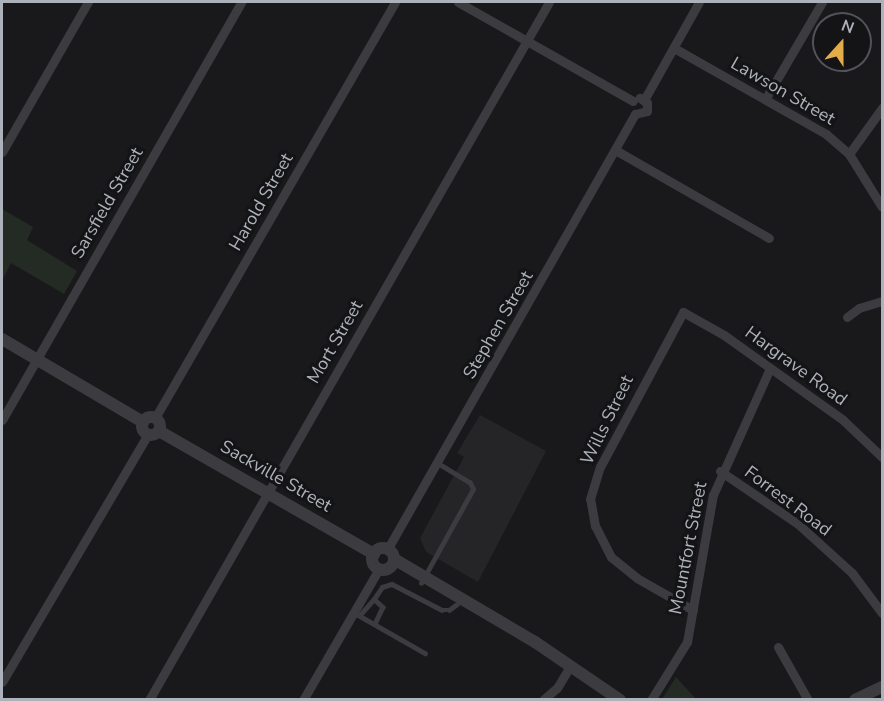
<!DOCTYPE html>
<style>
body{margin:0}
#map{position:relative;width:884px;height:701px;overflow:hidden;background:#19191b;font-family:"Nunito Sans",sans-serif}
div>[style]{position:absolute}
.built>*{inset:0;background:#252528}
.green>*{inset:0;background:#232b24}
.service>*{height:4.5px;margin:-2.25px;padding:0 2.25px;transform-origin:2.25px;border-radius:2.25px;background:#3b3b40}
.minor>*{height:9px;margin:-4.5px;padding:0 4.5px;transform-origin:4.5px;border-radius:4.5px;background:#3b3b40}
.tertiary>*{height:12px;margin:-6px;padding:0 6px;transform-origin:6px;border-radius:6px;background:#3b3b40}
.tertiary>.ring{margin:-6px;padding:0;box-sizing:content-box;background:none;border:12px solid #3b3b40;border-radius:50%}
span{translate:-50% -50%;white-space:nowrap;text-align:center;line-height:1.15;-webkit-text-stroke:6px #141416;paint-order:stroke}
.street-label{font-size:18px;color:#adb1ba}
.frame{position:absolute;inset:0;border:3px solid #adb1ba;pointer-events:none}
.north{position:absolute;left:812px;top:12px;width:60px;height:60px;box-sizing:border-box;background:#141416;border:2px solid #515358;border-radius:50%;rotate:21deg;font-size:16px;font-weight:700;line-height:24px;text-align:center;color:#adb1ba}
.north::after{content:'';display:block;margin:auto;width:21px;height:27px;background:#e3ac49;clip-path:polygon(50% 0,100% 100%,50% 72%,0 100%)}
</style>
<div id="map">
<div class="built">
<i style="clip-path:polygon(480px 415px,546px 451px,478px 582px,426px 552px,420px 538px,464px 457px,457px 453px)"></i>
</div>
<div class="green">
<i style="clip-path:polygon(2px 209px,33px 227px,27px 240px,77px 271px,64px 294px,11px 263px,2px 281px)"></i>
<i style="clip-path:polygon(676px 677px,696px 699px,662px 699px)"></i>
</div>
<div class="service">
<i style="left:421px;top:583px;width:107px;rotate:-61deg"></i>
<i style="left:473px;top:489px;width:7px;rotate:-117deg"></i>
<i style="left:470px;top:483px;width:37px;rotate:-149deg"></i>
<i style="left:374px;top:599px;width:14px;rotate:-56deg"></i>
<i style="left:382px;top:587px;width:10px;rotate:-17deg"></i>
<i style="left:392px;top:584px;width:56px;rotate:27.5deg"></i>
<i style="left:442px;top:610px;width:7px"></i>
<i style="left:449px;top:610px;width:10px;rotate:-37deg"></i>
<i style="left:353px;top:612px;width:83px;rotate:29.7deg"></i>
<i style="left:360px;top:615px;width:21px;rotate:-49deg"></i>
<i style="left:374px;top:599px;width:12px;rotate:42deg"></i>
<i style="left:383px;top:607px;width:19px;rotate:115deg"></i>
</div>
<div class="minor">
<i style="left:458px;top:2px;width:201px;rotate:29.5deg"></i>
<i style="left:674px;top:48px;width:175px;rotate:29.5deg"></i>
<i style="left:826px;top:134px;width:30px;rotate:41deg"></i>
<i style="left:849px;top:154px;width:62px;rotate:58.1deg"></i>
<i style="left:766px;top:98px;width:111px;rotate:-59.7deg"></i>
<i style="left:644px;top:100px;width:112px;rotate:-60.7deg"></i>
<i style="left:635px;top:114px;width:12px;rotate:-14deg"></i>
<i style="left:647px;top:111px;width:8px;rotate:-90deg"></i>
<i style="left:647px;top:103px;width:9px;rotate:-144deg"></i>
<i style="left:617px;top:151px;width:175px;rotate:29.8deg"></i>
<i style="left:2px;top:152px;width:173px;rotate:-60.2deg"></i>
<i style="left:849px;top:154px;width:57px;rotate:-54.3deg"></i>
<i style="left:847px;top:317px;width:15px;rotate:-37deg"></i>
<i style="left:859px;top:308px;width:24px;rotate:-17deg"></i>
<i style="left:155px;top:418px;width:480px;rotate:-60deg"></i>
<i style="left:2px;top:420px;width:482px;rotate:-60.2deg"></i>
<i style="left:720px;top:471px;width:94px;rotate:34.2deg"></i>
<i style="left:798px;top:524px;width:73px;rotate:42.2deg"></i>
<i style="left:852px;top:573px;width:50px;rotate:53.1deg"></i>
<i style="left:387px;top:550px;width:502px;rotate:-60.37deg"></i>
<i style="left:693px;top:610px;width:64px;rotate:-150.3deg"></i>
<i style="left:637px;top:578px;width:33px;rotate:-141deg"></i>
<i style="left:611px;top:557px;width:35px;rotate:-117deg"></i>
<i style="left:595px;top:526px;width:27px;rotate:-100deg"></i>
<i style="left:590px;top:499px;width:34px;rotate:-73deg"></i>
<i style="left:600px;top:467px;width:176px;rotate:-61.8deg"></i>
<i style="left:683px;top:312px;width:47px;rotate:29.3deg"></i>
<i style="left:724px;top:335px;width:146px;rotate:35.5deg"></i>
<i style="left:843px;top:420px;width:54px;rotate:43.5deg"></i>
<i style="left:778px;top:647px;width:61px;rotate:60.5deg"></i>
<i style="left:2px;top:682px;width:288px;rotate:-59.5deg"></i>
<i style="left:149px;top:700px;width:804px;rotate:-60.18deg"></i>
<i style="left:303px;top:700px;width:151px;rotate:-59.9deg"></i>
<i style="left:543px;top:700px;width:18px;rotate:-41deg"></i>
<i style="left:557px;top:688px;width:27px;rotate:-59deg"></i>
<i style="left:651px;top:700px;width:68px;rotate:-58.2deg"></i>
<i style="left:687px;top:642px;width:149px;rotate:-80deg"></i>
<i style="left:713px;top:495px;width:139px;rotate:-65.8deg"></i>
</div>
<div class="tertiary">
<i style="left:2px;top:339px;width:164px;rotate:30.5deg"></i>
<i class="ring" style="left:142px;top:417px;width:6px;height:6px"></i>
<i style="left:159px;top:431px;width:248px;rotate:29.8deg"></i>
<i class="ring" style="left:372px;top:548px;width:10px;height:10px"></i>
<i style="left:394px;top:559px;width:164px;rotate:30.5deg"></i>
<i style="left:535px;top:642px;width:103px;rotate:34.3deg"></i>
<i style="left:855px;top:700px;width:30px;rotate:-26deg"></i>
</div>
<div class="street-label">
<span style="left:783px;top:91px;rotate:30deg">Lawson Street</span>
<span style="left:261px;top:202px;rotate:-60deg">Harold Street</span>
<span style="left:107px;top:203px;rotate:-60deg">Sarsfield Street</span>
<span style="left:498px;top:325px;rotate:-60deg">Stephen Street</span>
<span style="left:335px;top:342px;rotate:-60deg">Mort Street</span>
<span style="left:796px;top:366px;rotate:36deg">Hargrave Road</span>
<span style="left:607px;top:420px;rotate:-64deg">Wills Street</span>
<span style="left:276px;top:476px;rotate:30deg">Sackville Street</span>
<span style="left:788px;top:501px;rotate:37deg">Forrest Road</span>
<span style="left:688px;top:548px;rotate:-79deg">Mountfort Street</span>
</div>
<div class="frame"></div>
<div class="north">N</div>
</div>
